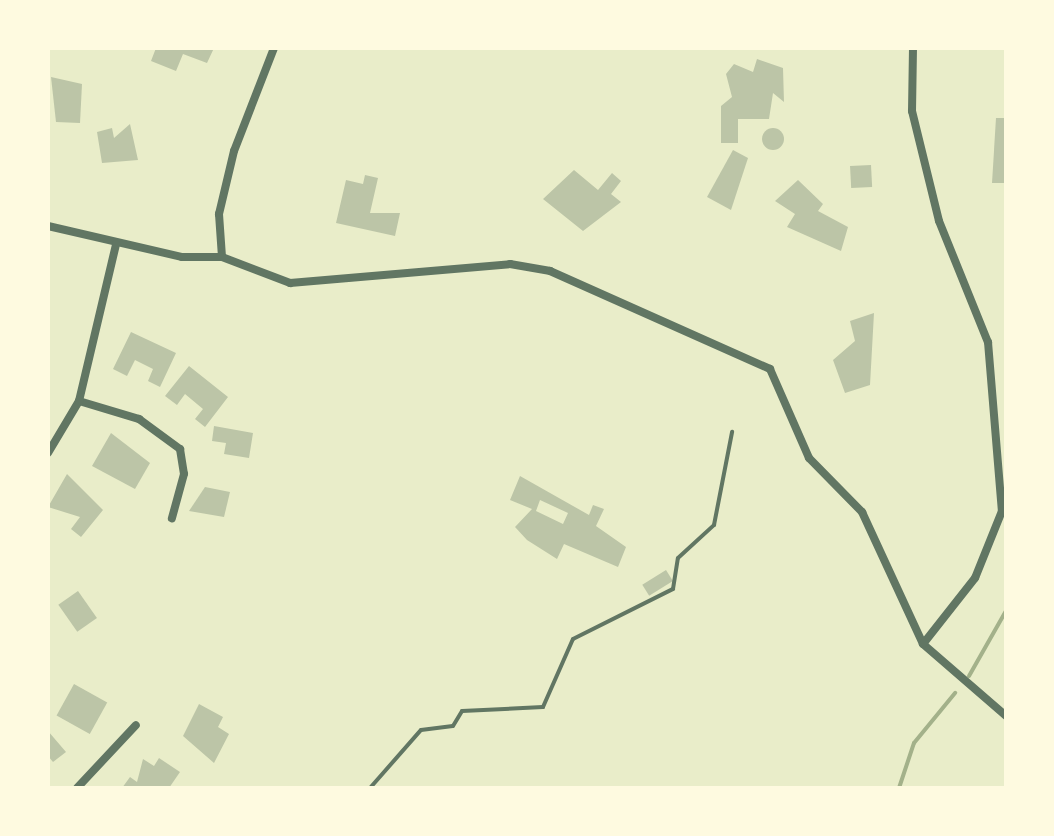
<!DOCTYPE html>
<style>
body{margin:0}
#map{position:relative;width:1054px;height:836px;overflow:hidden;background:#e9edc9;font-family:"Noto Sans",sans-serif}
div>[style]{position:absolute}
.stream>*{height:4px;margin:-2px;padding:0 2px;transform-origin:2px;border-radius:2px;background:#a3b18a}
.building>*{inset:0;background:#bcc5a7;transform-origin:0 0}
.round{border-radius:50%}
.service>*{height:4px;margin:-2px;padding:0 2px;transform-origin:2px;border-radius:2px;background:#617663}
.minor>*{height:8px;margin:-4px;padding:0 4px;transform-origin:4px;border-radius:4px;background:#617663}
span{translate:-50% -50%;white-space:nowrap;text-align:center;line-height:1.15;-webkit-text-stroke:9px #fefae0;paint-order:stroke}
.frame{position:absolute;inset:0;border:50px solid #fefae0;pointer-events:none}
</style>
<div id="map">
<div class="stream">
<i style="left:969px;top:676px;width:75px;rotate:-60.4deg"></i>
<i style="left:899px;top:788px;width:47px;rotate:-71.6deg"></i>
<i style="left:914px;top:743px;width:65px;rotate:-50.6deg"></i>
</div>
<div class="building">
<i style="clip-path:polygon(156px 48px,200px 50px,214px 48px,207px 63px,183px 54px,176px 71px,151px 61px)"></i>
<i style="clip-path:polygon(757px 59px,783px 68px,784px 102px,773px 93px,769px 119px,738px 119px,738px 143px,721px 143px,721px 106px,732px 97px,726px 74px,734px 64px,753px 72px)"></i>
<i style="clip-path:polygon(51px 77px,82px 84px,80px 123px,56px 122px)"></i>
<i style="clip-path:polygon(996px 118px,1006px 118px,1006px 183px,992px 183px)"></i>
<i style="clip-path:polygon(130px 124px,138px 160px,102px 163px,97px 132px,112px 128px,114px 138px)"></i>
<i class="round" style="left:762px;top:128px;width:22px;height:22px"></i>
<i style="clip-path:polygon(733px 150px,748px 158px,731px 210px,707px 197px)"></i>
<i style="left:871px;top:165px;width:22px;height:21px;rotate:87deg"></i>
<i style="clip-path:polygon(574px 170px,598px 190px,612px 173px,621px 181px,611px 194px,621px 202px,583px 231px,543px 199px)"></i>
<i style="clip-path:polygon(365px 175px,378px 178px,370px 213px,400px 213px,395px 236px,336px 223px,346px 180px,363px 184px)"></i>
<i style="clip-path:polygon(798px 180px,823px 204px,818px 211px,848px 227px,841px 251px,787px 227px,795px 214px,775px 201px)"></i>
<i style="clip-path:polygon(874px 313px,870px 385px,845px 393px,833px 360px,855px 341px,850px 321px)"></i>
<i style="clip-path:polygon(131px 332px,176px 353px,160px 387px,148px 381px,153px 369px,135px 360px,127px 376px,113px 369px)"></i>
<i style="clip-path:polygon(189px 366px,228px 397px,205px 427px,195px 419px,203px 409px,185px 394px,177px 405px,165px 396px)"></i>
<i style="clip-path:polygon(214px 426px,253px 433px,249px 458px,224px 454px,226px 443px,212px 441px)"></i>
<i style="clip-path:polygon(111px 433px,150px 463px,135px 489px,92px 466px)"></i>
<i style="clip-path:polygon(67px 474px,103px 510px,81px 537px,71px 529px,80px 517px,48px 507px)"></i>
<i style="clip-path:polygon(evenodd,520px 476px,589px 515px,593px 505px,604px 509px,596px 526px,626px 547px,618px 567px,564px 544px,557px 559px,527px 540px,515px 527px,532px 509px,510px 500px,520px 476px,540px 500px,568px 513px,563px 524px,536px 511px,540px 500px)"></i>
<i style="clip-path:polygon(205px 487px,230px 492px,224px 517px,189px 511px)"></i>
<i style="left:666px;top:570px;width:13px;height:28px;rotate:58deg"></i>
<i style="left:78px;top:591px;width:33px;height:24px;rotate:55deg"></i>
<i style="left:74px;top:684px;width:38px;height:36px;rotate:29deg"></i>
<i style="clip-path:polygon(199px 704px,223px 717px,218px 727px,229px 734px,214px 763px,183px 736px)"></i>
<i style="clip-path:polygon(48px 731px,66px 752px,53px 762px,48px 756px)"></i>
<i style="clip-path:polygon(159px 758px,180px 772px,169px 788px,122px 788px,130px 777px,137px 782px,143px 759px,154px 766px)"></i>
</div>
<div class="service">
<i style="left:370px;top:788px;width:77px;rotate:-48.7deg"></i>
<i style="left:421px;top:730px;width:32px;rotate:-7deg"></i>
<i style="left:453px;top:726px;width:17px;rotate:-59deg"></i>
<i style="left:462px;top:711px;width:81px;rotate:-2.8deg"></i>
<i style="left:543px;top:707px;width:74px;rotate:-66.2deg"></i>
<i style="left:573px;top:639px;width:112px;rotate:-26.6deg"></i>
<i style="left:673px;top:589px;width:31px;rotate:-81deg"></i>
<i style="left:678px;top:558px;width:49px;rotate:-42.5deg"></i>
<i style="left:714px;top:525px;width:95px;rotate:-79deg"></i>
</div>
<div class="minor">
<i style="left:274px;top:48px;width:110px;rotate:111.2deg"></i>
<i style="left:234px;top:151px;width:65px;rotate:103.4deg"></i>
<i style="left:219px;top:214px;width:43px;rotate:86deg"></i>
<i style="left:222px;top:257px;width:73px;rotate:20.9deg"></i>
<i style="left:290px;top:283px;width:221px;rotate:-4.9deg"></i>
<i style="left:510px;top:264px;width:41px;rotate:9.9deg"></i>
<i style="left:550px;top:271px;width:241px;rotate:24deg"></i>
<i style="left:770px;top:369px;width:97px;rotate:66.3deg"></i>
<i style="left:809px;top:458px;width:76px;rotate:45.5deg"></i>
<i style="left:862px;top:512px;width:145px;rotate:65.2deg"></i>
<i style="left:923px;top:644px;width:110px;rotate:40.9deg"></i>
<i style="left:913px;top:48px;width:63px;rotate:90.9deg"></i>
<i style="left:912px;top:111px;width:113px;rotate:76.2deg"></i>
<i style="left:939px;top:221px;width:131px;rotate:68deg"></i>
<i style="left:988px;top:342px;width:170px;rotate:85.3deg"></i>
<i style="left:1002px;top:511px;width:72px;rotate:111.9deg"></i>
<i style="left:975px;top:578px;width:84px;rotate:128.2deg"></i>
<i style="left:48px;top:226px;width:138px;rotate:13deg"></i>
<i style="left:182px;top:257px;width:40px"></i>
<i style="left:79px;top:401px;width:63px;rotate:16.7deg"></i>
<i style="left:139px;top:419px;width:51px;rotate:36.2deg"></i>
<i style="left:180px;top:449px;width:25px;rotate:81deg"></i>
<i style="left:184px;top:474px;width:46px;rotate:105.3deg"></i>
<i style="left:48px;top:453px;width:61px;rotate:-59.2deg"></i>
<i style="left:79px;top:401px;width:161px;rotate:-76.7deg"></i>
<i style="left:77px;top:788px;width:86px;rotate:-46.9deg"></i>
</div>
<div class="frame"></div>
</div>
